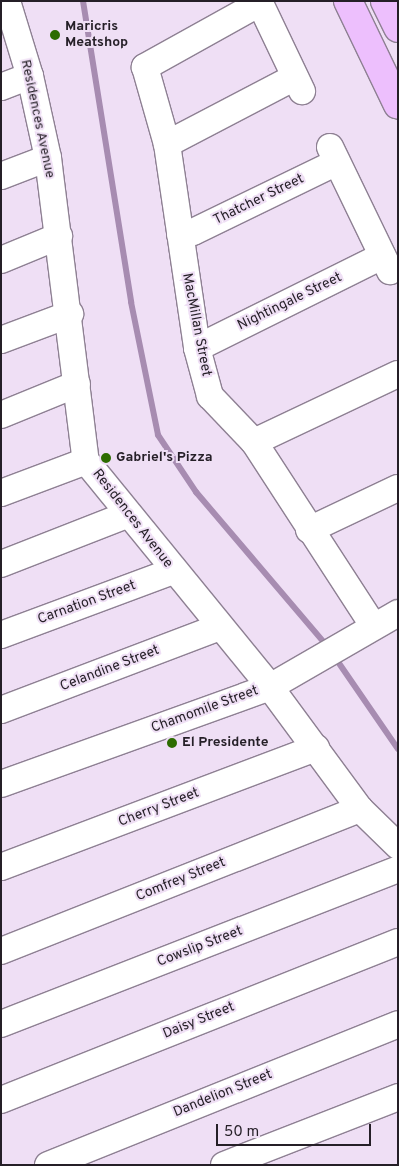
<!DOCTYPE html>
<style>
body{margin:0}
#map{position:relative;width:399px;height:1166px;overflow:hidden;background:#efdff5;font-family:Overpass,sans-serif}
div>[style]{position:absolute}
.stream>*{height:6px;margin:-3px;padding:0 3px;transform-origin:3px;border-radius:3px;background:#a78cb1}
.roads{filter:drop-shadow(1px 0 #8e8093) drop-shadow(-1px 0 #8e8093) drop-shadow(0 1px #8e8093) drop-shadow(0 -1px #8e8093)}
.minor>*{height:26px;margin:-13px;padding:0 13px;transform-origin:13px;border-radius:13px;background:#fff}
.major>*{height:28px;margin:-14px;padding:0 14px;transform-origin:14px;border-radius:14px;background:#edbffd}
.dots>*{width:14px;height:14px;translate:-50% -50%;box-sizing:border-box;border:2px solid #efdff5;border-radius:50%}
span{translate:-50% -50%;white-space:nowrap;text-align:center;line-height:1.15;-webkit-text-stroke:4px #efdff5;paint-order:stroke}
.poi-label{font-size:14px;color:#251f27;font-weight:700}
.left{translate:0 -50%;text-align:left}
.street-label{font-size:14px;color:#251f27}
.frame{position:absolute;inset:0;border:2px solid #251f27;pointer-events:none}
.scale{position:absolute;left:216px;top:1124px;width:155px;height:22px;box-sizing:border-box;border:2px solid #251f27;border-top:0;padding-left:6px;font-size:15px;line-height:18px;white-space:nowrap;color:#251f27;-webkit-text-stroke:4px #efdff5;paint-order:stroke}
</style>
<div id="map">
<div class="stream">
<i style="left:83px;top:1px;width:305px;rotate:80.9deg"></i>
<i style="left:131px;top:302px;width:136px;rotate:78.5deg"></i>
<i style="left:158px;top:435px;width:69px;rotate:56.3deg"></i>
<i style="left:196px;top:492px;width:204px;rotate:49.6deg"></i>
<i style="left:334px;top:656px;width:113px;rotate:55.5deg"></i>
</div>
<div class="roads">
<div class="minor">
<i style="left:7px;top:1px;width:78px;rotate:73deg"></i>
<i style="left:30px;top:76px;width:84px;rotate:77.6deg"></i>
<i style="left:48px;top:158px;width:305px;rotate:82.9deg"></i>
<i style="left:86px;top:461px;width:291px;rotate:50.8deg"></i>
<i style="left:270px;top:687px;width:152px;rotate:53.6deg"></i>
<i style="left:360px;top:809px;width:53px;rotate:44.2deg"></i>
<i style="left:259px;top:1px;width:100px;rotate:64.5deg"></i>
<i style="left:260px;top:3px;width:132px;rotate:150.9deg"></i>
<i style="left:145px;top:67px;width:80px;rotate:74.1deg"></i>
<i style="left:167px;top:144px;width:206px;rotate:81.6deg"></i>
<i style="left:197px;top:348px;width:50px;rotate:74.8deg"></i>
<i style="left:210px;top:396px;width:64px;rotate:46.3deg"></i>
<i style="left:254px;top:442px;width:217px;rotate:57deg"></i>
<i style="left:1px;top:87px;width:31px;rotate:-21deg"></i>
<i style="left:167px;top:144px;width:144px;rotate:-27.6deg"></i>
<i style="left:330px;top:147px;width:138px;rotate:64.2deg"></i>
<i style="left:1px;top:176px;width:50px;rotate:-21deg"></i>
<i style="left:180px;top:234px;width:13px;rotate:-9deg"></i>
<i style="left:193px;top:232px;width:160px;rotate:-25.9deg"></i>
<i style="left:1px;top:260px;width:63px;rotate:-22.5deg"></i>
<i style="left:1px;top:340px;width:74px;rotate:-20.6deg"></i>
<i style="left:197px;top:348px;width:207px;rotate:-26.4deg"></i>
<i style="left:1px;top:415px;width:82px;rotate:-22.2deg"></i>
<i style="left:254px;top:442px;width:159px;rotate:-25.3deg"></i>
<i style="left:1px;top:493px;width:91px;rotate:-20.6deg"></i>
<i style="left:309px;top:530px;width:98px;rotate:-25.3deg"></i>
<i style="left:1px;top:564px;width:135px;rotate:-21.3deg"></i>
<i style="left:1px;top:635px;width:184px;rotate:-20.4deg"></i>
<i style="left:1px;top:710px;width:233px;rotate:-20.8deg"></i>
<i style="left:1px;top:784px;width:286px;rotate:-19.8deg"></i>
<i style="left:270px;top:687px;width:148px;rotate:-30deg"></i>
<i style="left:1px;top:867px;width:337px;rotate:-20.7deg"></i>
<i style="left:1px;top:951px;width:386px;rotate:-21.6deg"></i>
<i style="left:1px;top:1024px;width:426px;rotate:-21.3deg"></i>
<i style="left:1px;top:1100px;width:427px;rotate:-21.7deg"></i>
<i style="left:48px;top:1165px;width:377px;rotate:-21.9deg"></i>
<i style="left:224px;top:1165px;width:187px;rotate:-21.3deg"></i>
</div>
<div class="major">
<i style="left:348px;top:1px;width:115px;rotate:64.3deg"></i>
<i style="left:385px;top:1px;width:30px;rotate:64deg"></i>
</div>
</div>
<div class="dots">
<i style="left:55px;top:35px;background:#2d6c00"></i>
<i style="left:106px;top:458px;background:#2d6c00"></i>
<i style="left:172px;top:743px;background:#2d6c00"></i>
</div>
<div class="poi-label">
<span class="left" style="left:65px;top:35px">Maricris<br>Meatshop</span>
<span class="left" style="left:116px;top:458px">Gabriel's Pizza</span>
<span class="left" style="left:182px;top:743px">El Presidente</span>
</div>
<div class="street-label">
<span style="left:37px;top:119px;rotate:78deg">Residences Avenue</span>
<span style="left:259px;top:200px;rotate:-26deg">Thatcher Street</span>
<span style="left:290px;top:302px;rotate:-26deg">Nightingale Street</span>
<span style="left:196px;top:325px;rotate:79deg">MacMillan Street</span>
<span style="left:132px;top:519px;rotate:52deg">Residences Avenue</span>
<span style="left:87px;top:603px;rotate:-20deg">Carnation Street</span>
<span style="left:110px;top:669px;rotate:-21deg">Celandine Street</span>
<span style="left:205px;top:710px;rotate:-20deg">Chamomile Street</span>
<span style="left:159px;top:808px;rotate:-21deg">Cherry Street</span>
<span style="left:181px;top:880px;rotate:-22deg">Comfrey Street</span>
<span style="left:200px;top:947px;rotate:-21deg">Cowslip Street</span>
<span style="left:199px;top:1021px;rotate:-22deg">Daisy Street</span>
<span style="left:223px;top:1094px;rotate:-22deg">Dandelion Street</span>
</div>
<div class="frame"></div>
<div class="scale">50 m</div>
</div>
